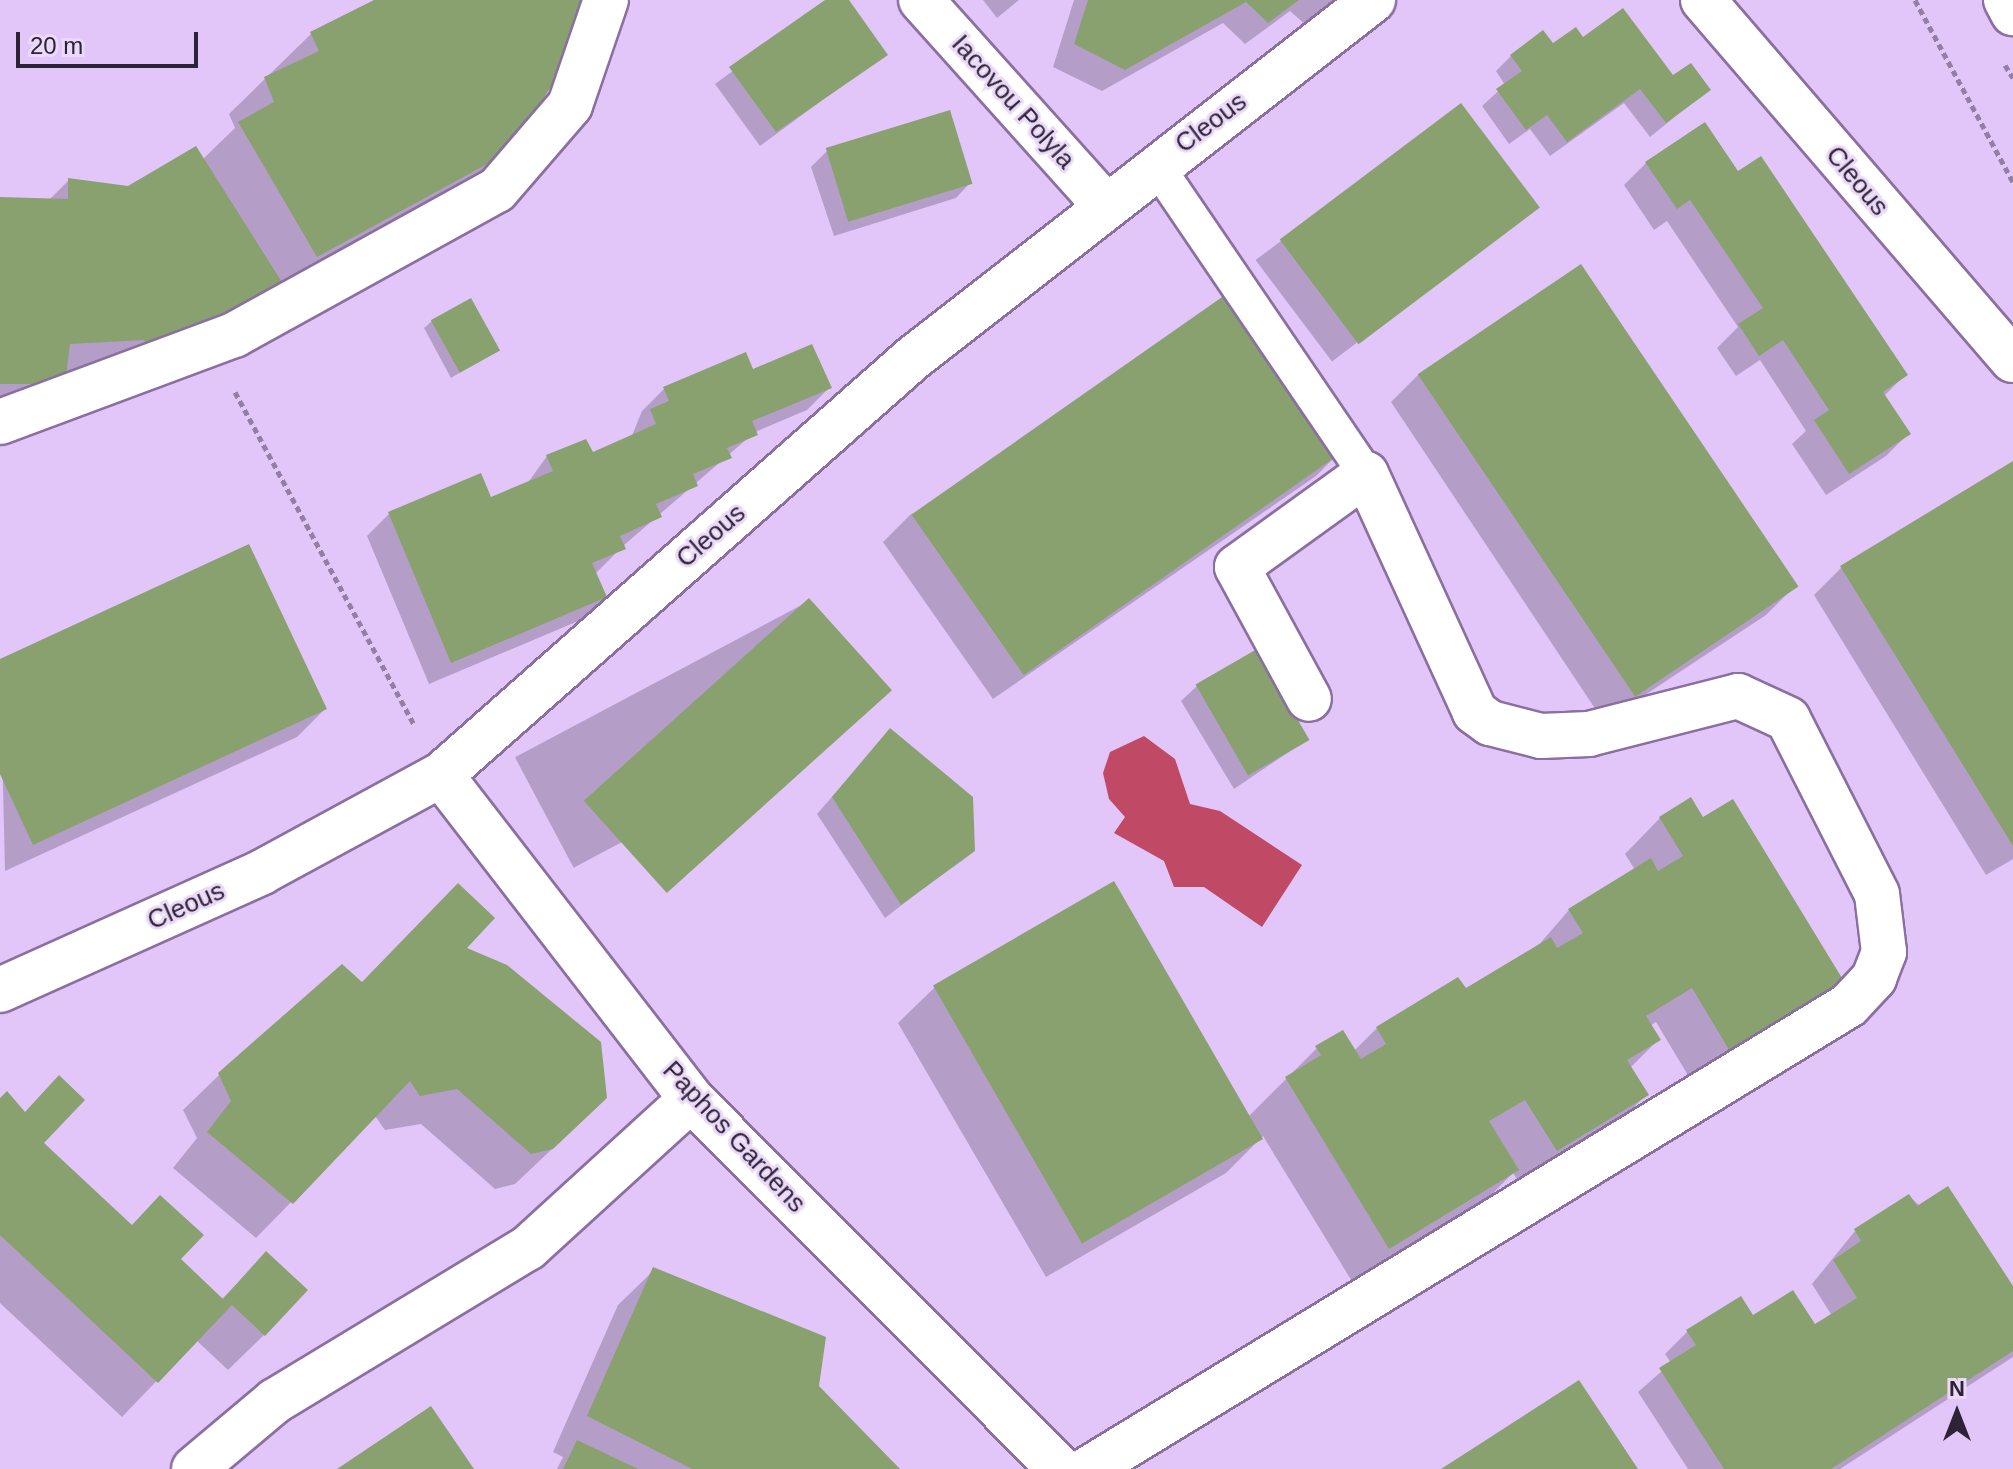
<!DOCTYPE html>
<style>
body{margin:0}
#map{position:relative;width:2013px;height:1469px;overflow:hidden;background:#e2c6fa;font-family:Arial,sans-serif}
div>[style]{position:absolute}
.water>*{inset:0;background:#c04a65}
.shadow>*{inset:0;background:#0003;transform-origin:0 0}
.building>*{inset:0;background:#89a16f;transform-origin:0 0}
.path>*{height:5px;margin-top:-2.5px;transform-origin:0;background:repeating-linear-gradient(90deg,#937fa5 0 6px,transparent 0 10px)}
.roads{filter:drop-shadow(2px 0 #8a709f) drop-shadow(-2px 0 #8a709f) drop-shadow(0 2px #8a709f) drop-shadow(0 -2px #8a709f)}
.service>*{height:34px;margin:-17px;padding:0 17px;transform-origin:17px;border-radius:17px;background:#fff}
.minor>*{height:44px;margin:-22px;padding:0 22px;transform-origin:22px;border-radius:22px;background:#fff}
.secondary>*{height:44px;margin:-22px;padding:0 22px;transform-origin:22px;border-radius:22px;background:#fff}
span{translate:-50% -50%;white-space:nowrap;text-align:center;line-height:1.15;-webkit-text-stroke:6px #ead9f8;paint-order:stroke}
.street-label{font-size:26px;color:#2d2236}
.north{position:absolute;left:1917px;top:1373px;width:80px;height:80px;-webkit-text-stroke:6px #ead9f8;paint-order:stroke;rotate:0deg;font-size:22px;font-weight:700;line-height:32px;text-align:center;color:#2d2236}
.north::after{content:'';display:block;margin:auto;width:28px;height:36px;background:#2d2236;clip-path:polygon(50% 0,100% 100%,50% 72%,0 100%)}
.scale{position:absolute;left:16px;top:32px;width:182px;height:36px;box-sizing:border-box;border:4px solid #2d2236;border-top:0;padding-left:10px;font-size:24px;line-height:28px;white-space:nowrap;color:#2d2236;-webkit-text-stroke:6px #ead9f8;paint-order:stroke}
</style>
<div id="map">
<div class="water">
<i style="clip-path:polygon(1144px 736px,1175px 759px,1190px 804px,1220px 811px,1302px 865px,1262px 927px,1204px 887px,1174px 887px,1164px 861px,1114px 833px,1125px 817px,1109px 799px,1103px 773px,1110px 752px)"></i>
</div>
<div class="shadow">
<i style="clip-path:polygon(378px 0,510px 149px,473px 186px,121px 395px,0 419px,0 199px,48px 201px,69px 180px,128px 188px,202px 160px,235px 128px,229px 114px,311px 34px)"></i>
<i style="clip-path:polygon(829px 0,847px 0,885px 54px,760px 146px,715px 84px)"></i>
<i style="clip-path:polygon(983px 0,1019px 0,997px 18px)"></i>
<i style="clip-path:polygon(1074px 0,1341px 0,1307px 26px,1290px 11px,1245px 44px,1223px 23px,1102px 91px,1053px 67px)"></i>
<i style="clip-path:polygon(1583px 40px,1672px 77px,1708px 90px,1650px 137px,1624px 103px,1550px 156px,1530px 129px,1509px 144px,1482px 106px,1505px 85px,1496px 71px,1511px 56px)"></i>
<i style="left:1460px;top:106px;width:127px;height:256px;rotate:53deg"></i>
<i style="clip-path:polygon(827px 151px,971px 182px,956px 198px,834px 236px,811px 167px)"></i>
<i style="clip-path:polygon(1646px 163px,1737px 174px,1905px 375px,1883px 397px,1909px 433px,1886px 456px,1826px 495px,1792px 444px,1806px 431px,1760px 360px,1736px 376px,1717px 348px,1738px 327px,1667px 221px,1654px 230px,1624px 185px)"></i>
<i style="clip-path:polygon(432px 321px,497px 350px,451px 378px,424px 328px)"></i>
<i style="clip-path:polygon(752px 371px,829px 388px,807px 410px,755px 432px,623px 546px,595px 574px,605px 597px,583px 619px,429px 684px,367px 536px,389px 514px,490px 500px,527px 484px,547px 456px,592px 454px,631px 438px,642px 411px,664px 389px)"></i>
<i style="clip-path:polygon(1419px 374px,1794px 587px,1766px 615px,1604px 722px,1391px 402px)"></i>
<i style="clip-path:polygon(1344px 448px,1316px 476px,993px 699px,883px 542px,911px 514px)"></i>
<i style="clip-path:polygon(2013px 464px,2013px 859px,1986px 875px,1814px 595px,1841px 568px)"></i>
<i style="left:809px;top:601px;width:125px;height:333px;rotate:62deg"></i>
<i style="clip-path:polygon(0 661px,325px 709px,297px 737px,5px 871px)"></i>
<i style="clip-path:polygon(1197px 686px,1308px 739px,1234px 789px,1181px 701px)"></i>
<i style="clip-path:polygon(890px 730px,973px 850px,885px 918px,817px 814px)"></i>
<i style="clip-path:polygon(1660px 818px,1702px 819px,1843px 983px,1695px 1087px,1656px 1022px,1650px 1026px,1658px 1040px,1630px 1068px,1647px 1094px,1611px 1130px,1521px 1185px,1513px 1173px,1481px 1205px,1353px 1283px,1263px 1136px,1226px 1173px,1046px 1277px,898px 1023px,934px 988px,1113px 884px,1249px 1116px,1317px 1048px,1354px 1051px,1377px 1028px,1458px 980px,1465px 991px,1536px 948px,1569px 910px,1635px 870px,1625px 854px)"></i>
<i style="clip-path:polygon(464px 949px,569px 1133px,515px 1184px,495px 1189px,421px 1124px,385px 1130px,375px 1116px,256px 1238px,173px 1168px,197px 1138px,183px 1110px,219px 1075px,361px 985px)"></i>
<i style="clip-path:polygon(0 1101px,131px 1227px,221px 1300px,266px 1254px,264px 1335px,228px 1370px,196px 1340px,122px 1417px,0 1303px)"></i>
<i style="clip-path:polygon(1909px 1196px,2013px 1290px,2013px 1357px,1840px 1469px,1688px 1469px,1638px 1392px,1671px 1363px,1665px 1354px,1687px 1332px,1753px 1318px,1815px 1327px,1832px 1316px,1812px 1284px,1855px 1231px)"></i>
<i style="clip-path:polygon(654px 1270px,817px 1386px,898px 1469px,557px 1469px,563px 1457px,553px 1452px,618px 1305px)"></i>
</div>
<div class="building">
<i style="clip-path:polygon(374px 0,589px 0,581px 38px,511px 151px,317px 257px,238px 122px,274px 102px,264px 77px,319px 51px,310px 32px)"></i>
<i style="clip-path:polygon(825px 0,849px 0,888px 55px,776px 132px,729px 67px)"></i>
<i style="clip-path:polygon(1088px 0,1299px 0,1268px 23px,1246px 2px,1125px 70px,1074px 44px)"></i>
<i style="clip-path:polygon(1623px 8px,1673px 75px,1691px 63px,1711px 90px,1666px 123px,1640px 89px,1567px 142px,1547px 115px,1526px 130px,1496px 89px,1522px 71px,1510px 55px,1543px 30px,1553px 43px,1576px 27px,1583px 37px)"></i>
<i style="left:1461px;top:103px;width:131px;height:227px;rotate:53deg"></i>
<i style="left:950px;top:110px;width:77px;height:130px;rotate:73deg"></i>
<i style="clip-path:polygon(1705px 122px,1738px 171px,1761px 156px,1908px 375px,1883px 392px,1911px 434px,1849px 474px,1814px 420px,1829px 410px,1783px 340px,1759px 356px,1738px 324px,1763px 308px,1690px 200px,1677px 209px,1645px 162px)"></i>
<i style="clip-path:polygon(196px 146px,290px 295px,157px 361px,144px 340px,70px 344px,65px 384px,0 384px,0 197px,68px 199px,68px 178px,128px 186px)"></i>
<i style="left:1581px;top:264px;width:389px;height:197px;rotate:56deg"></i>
<i style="left:1235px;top:288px;width:196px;height:395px;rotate:55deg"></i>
<i style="left:471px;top:298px;width:60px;height:46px;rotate:61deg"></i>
<i style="clip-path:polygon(812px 344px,832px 388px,752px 421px,758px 435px,727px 448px,732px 458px,693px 474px,698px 486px,656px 504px,662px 517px,620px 536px,626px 549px,592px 563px,607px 597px,451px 663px,388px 512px,481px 473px,491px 497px,553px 471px,546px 455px,586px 439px,593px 452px,656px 424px,650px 409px,669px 401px,663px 387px,746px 352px,753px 369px)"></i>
<i style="clip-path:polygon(2013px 461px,2013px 846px,1840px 566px)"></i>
<i style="clip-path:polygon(249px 544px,327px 709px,33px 845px,0 774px,0 659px)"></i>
<i style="left:809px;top:598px;width:124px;height:303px;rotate:48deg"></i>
<i style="left:1257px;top:649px;width:105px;height:71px;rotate:60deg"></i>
<i style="clip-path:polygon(890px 728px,973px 797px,975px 851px,901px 905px,832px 797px)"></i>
<i style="clip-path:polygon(1691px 797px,1703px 817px,1733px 799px,1845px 983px,1731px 1053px,1692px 988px,1646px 1016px,1661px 1040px,1627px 1060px,1649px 1095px,1557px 1151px,1525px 1100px,1489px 1121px,1519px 1170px,1389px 1249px,1285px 1077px,1321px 1055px,1315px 1046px,1343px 1030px,1361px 1059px,1386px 1044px,1376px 1027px,1458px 977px,1466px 988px,1551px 937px,1557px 948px,1583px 933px,1568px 909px,1651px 858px,1658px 871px,1683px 856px,1659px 817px)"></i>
<i style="left:1114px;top:881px;width:298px;height:209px;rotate:60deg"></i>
<i style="clip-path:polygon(458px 883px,495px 918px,467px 948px,507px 965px,601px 1042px,607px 1098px,553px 1149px,531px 1154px,457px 1089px,420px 1096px,410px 1081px,293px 1204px,207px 1132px,231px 1101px,218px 1073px,342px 964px,362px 982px)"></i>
<i style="clip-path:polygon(59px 1075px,85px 1100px,44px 1143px,132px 1225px,160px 1195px,204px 1235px,181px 1259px,223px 1299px,266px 1251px,308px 1290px,265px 1336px,232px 1305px,158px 1383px,0 1235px,0 1098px,7px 1091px,25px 1112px)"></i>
<i style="clip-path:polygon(1948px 1186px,2013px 1286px,2013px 1351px,1831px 1469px,1724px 1469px,1659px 1368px,1696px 1345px,1686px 1330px,1741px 1296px,1753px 1315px,1793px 1290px,1815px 1324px,1857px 1298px,1833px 1260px,1861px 1241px,1854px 1229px,1909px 1194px,1917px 1206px)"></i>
<i style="clip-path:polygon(653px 1267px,826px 1337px,819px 1386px,900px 1469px,692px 1469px,587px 1416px)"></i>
<i style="clip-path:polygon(1579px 1380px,1638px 1469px,1441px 1469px)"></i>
<i style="clip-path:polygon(431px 1406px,474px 1469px,337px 1469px)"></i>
<i style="clip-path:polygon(577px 1440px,638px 1469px,563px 1469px)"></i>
</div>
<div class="path">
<i style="left:1915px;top:0;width:207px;rotate:61.7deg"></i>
<i style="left:2005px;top:65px;width:15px;rotate:58deg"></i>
<i style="left:235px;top:392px;width:378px;rotate:61.7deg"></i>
</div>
<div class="roads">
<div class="service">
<i style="left:1156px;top:165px;width:374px;rotate:55.8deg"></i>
</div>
<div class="minor">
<i style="left:921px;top:0;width:274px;rotate:48.1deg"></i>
<i style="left:1703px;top:0;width:475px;rotate:49.3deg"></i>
<i style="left:0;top:422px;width:250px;rotate:-20.4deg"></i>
<i style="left:234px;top:335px;width:300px;rotate:-28.9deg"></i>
<i style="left:497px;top:190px;width:112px;rotate:-49.3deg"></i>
<i style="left:570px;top:105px;width:111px;rotate:-71.1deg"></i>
<i style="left:441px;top:775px;width:409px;rotate:52.3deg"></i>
<i style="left:691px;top:1099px;width:523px;rotate:45.08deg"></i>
<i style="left:0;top:990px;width:287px;rotate:-24.2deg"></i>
<i style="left:262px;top:872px;width:204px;rotate:-28.5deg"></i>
<i style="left:441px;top:775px;width:630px;rotate:-41.46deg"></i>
<i style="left:913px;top:358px;width:583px;rotate:-37.89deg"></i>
<i style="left:194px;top:1469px;width:106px;rotate:-40deg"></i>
<i style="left:275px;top:1401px;width:296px;rotate:-31.2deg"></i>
<i style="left:528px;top:1248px;width:221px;rotate:-42.4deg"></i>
<i style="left:1088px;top:1469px;width:891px;rotate:-31.37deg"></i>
<i style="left:1849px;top:1005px;width:37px;rotate:-47deg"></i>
<i style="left:1874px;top:978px;width:28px;rotate:-69deg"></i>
<i style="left:1884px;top:952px;width:58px;rotate:-96.9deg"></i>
<i style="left:1877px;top:894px;width:196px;rotate:-117deg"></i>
<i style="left:1788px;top:719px;width:55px;rotate:-155.3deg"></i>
<i style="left:1738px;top:696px;width:154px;rotate:165.7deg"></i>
<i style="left:1589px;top:734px;width:48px;rotate:177.6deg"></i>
<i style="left:1541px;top:736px;width:53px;rotate:-165.7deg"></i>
<i style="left:1490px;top:723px;width:19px;rotate:-144deg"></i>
<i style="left:1475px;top:712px;width:262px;rotate:-114.6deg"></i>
<i style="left:1366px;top:474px;width:159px;rotate:144.2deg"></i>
<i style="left:1237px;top:567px;width:150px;rotate:61.4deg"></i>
</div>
<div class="secondary">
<i style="left:2006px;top:0;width:15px;rotate:62deg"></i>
</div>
</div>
<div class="street-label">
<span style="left:1013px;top:102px;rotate:48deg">Iacovou Polyla</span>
<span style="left:1211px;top:123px;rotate:-37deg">Cleous</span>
<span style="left:1857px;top:181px;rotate:50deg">Cleous</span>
<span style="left:711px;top:536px;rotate:-41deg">Cleous</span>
<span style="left:186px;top:906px;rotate:-24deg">Cleous</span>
<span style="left:734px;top:1137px;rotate:47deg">Paphos Gardens</span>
</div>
<div class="north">N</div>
<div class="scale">20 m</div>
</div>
